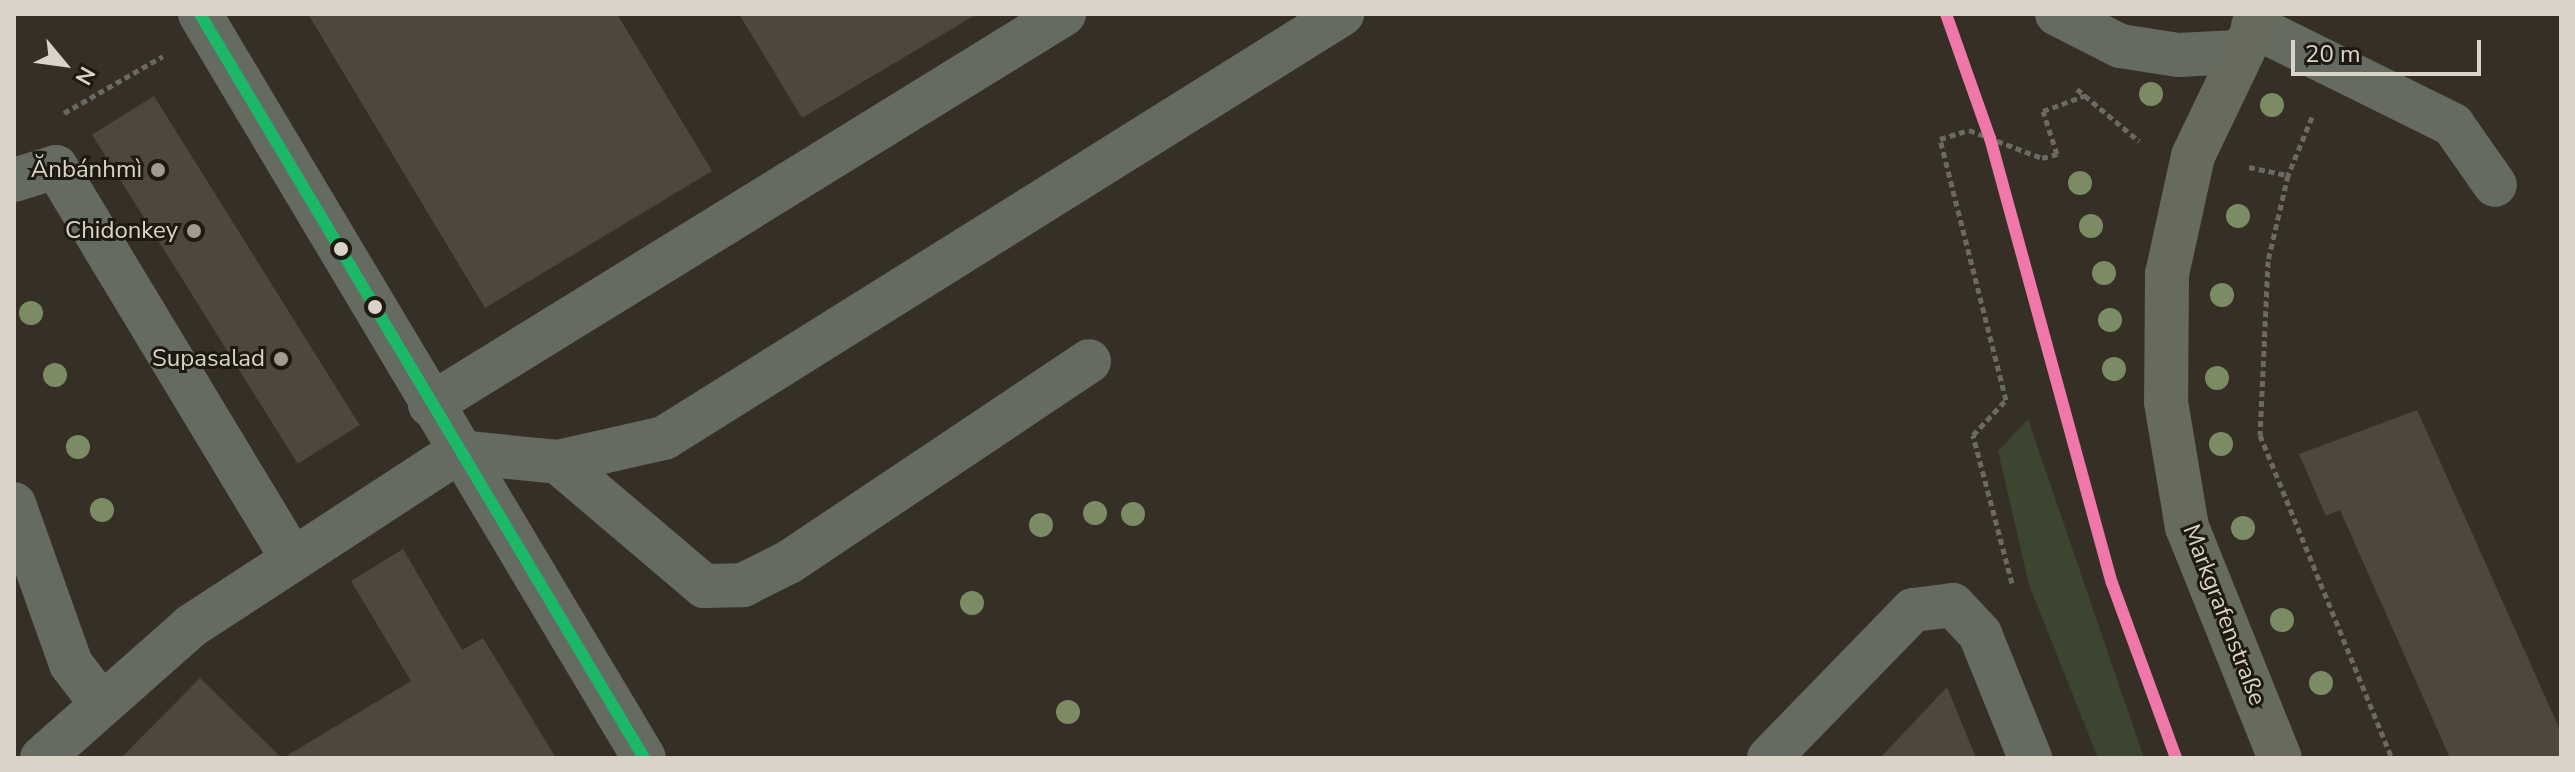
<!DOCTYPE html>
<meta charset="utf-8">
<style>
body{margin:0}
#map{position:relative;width:2575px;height:772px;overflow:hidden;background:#352f25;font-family:"Nunito Sans",sans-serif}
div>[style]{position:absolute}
.green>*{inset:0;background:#3b4530}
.building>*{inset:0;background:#4e473b;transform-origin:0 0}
.path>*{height:5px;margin-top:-2.5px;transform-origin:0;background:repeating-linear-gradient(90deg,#696b63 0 6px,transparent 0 10px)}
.minor>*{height:44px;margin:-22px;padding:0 22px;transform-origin:22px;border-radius:22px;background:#656b60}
.major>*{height:44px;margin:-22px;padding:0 22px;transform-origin:22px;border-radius:22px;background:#676b5e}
.bus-1>*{height:12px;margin:-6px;padding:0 6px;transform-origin:6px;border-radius:6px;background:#1ab867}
.tram-1>*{height:12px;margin:-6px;padding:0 6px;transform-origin:6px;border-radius:6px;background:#f077aa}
.trees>*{width:24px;height:24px;margin:-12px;border-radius:50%;background:#7b8c65}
.dots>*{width:22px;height:22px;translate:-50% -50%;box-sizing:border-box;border:4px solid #1e1a12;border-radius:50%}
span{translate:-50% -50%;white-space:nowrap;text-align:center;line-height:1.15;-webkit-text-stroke:6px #1e1a12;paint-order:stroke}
.poi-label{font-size:24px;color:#d9d3c8}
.right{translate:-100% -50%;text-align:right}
.street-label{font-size:24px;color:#d9d3c8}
.frame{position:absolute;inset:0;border:16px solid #d9d3c8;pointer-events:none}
.north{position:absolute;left:24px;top:24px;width:80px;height:80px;-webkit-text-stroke:6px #1e1a12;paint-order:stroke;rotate:119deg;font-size:22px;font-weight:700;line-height:32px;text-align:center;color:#d9d3c8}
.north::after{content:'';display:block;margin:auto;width:28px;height:36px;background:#d9d3c8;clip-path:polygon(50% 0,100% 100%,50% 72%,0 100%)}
.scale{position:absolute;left:2291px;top:40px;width:190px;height:36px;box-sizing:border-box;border:4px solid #d9d3c8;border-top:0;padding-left:10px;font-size:24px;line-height:28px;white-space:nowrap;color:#d9d3c8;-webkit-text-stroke:6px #1e1a12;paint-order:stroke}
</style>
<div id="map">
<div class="green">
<i style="clip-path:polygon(2028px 419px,2144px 758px,2098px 758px,2029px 585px,1998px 451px)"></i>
</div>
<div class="building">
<i style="clip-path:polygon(308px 14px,617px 14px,712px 171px,485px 308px)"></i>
<i style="clip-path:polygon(739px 14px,977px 14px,802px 118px)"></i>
<i style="left:154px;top:96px;width:388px;height:73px;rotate:58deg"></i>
<i style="clip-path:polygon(2417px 410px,2561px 732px,2561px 758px,2450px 758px,2340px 510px,2326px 516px,2299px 454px)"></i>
<i style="clip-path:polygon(403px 549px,462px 650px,483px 638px,556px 758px,283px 758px,411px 681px,351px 581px)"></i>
<i style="clip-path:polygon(200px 678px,282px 758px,121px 758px)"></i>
<i style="clip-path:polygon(1947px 687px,1976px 758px,1880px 758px)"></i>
</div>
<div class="path">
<i style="left:2077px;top:89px;width:81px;rotate:40deg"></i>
<i style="left:64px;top:113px;width:114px;rotate:-29.9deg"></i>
<i style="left:2312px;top:117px;width:63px;rotate:112.5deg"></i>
<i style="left:2288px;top:175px;width:88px;rotate:103.1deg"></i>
<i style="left:2268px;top:261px;width:174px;rotate:92.6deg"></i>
<i style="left:2260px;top:435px;width:349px;rotate:67.8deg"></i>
<i style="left:2249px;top:167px;width:40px;rotate:12deg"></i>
<i style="left:2012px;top:583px;width:153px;rotate:-104.8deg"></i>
<i style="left:1973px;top:435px;width:48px;rotate:-46.7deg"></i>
<i style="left:2006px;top:400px;width:269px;rotate:-104.2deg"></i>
<i style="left:1940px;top:139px;width:30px;rotate:-17deg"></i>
<i style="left:1969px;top:130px;width:78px;rotate:21deg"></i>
<i style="left:2042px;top:158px;width:16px;rotate:-15deg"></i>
<i style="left:2057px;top:154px;width:45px;rotate:-108deg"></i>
<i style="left:2043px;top:111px;width:49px;rotate:-20.3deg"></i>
</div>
<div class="minor">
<i style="left:200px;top:14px;width:866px;rotate:59.17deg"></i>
<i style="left:2057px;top:14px;width:71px;rotate:26.9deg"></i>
<i style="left:2120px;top:46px;width:59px;rotate:8.8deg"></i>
<i style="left:2178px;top:55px;width:60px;rotate:-2.9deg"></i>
<i style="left:2253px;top:26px;width:223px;rotate:26.3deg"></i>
<i style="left:2453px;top:125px;width:73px;rotate:55deg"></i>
<i style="left:14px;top:180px;width:44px;rotate:-17.2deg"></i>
<i style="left:56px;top:167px;width:454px;rotate:58.9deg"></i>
<i style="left:430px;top:405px;width:745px;rotate:-31.66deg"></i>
<i style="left:558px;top:462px;width:109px;rotate:-12.8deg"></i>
<i style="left:664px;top:438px;width:800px;rotate:-32.02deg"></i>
<i style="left:14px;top:504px;width:170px;rotate:70.4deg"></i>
<i style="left:71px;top:664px;width:48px;rotate:52.7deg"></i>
<i style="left:42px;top:758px;width:199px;rotate:-41.5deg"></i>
<i style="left:191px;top:626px;width:319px;rotate:-33.1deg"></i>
<i style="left:458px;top:452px;width:100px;rotate:5.7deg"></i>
<i style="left:558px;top:462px;width:192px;rotate:40.3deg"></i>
<i style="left:704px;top:586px;width:39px;rotate:-1deg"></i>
<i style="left:743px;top:585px;width:51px;rotate:-26.6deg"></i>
<i style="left:789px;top:562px;width:361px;rotate:-33.8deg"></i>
<i style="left:1769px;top:758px;width:206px;rotate:-45.8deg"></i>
<i style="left:1913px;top:610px;width:40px;rotate:-7.1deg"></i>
<i style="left:1953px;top:605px;width:40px;rotate:47deg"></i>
<i style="left:1980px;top:634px;width:134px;rotate:68deg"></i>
</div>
<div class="major">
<i style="left:2261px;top:14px;width:157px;rotate:115.6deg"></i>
<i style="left:2193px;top:156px;width:121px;rotate:102.4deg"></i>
<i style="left:2167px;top:274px;width:128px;rotate:90.4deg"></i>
<i style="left:2166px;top:402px;width:127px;rotate:80.5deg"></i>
<i style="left:2187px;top:527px;width:249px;rotate:68.1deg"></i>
</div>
<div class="bus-1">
<i style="left:200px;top:14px;width:866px;rotate:59.17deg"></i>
</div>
<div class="tram-1">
<i style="left:1946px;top:14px;width:132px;rotate:70.5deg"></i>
<i style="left:1990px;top:138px;width:461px;rotate:74.7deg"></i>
<i style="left:2112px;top:583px;width:186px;rotate:69.9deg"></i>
</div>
<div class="trees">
<i style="left:2151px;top:94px"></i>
<i style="left:2272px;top:105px"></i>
<i style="left:2080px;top:183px"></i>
<i style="left:2238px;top:216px"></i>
<i style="left:2091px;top:226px"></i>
<i style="left:2104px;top:273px"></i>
<i style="left:2222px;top:295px"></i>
<i style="left:31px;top:313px"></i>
<i style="left:2110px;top:320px"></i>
<i style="left:2114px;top:369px"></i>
<i style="left:55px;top:375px"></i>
<i style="left:2217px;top:378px"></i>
<i style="left:2221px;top:444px"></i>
<i style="left:78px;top:447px"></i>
<i style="left:102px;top:510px"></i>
<i style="left:1095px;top:513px"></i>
<i style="left:1133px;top:514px"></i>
<i style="left:1041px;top:525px"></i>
<i style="left:2243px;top:528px"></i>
<i style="left:972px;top:603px"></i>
<i style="left:2282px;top:620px"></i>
<i style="left:2321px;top:683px"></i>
<i style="left:1068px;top:712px"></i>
</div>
<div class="dots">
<i style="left:158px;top:170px;background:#a09a8f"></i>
<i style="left:194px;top:231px;background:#a09a8f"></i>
<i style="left:341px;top:249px;background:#d9d3c8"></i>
<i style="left:375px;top:307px;background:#d9d3c8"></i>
<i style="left:281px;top:359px;background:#a09a8f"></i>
</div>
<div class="poi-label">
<span class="right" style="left:142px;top:170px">Ănbánhmì</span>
<span class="right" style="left:178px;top:231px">Chidonkey</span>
<span class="right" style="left:265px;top:359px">Supasalad</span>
</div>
<div class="street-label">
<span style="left:2224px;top:615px;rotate:69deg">Markgrafenstraße</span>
</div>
<div class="frame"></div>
<div class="north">N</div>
<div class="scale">20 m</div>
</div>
